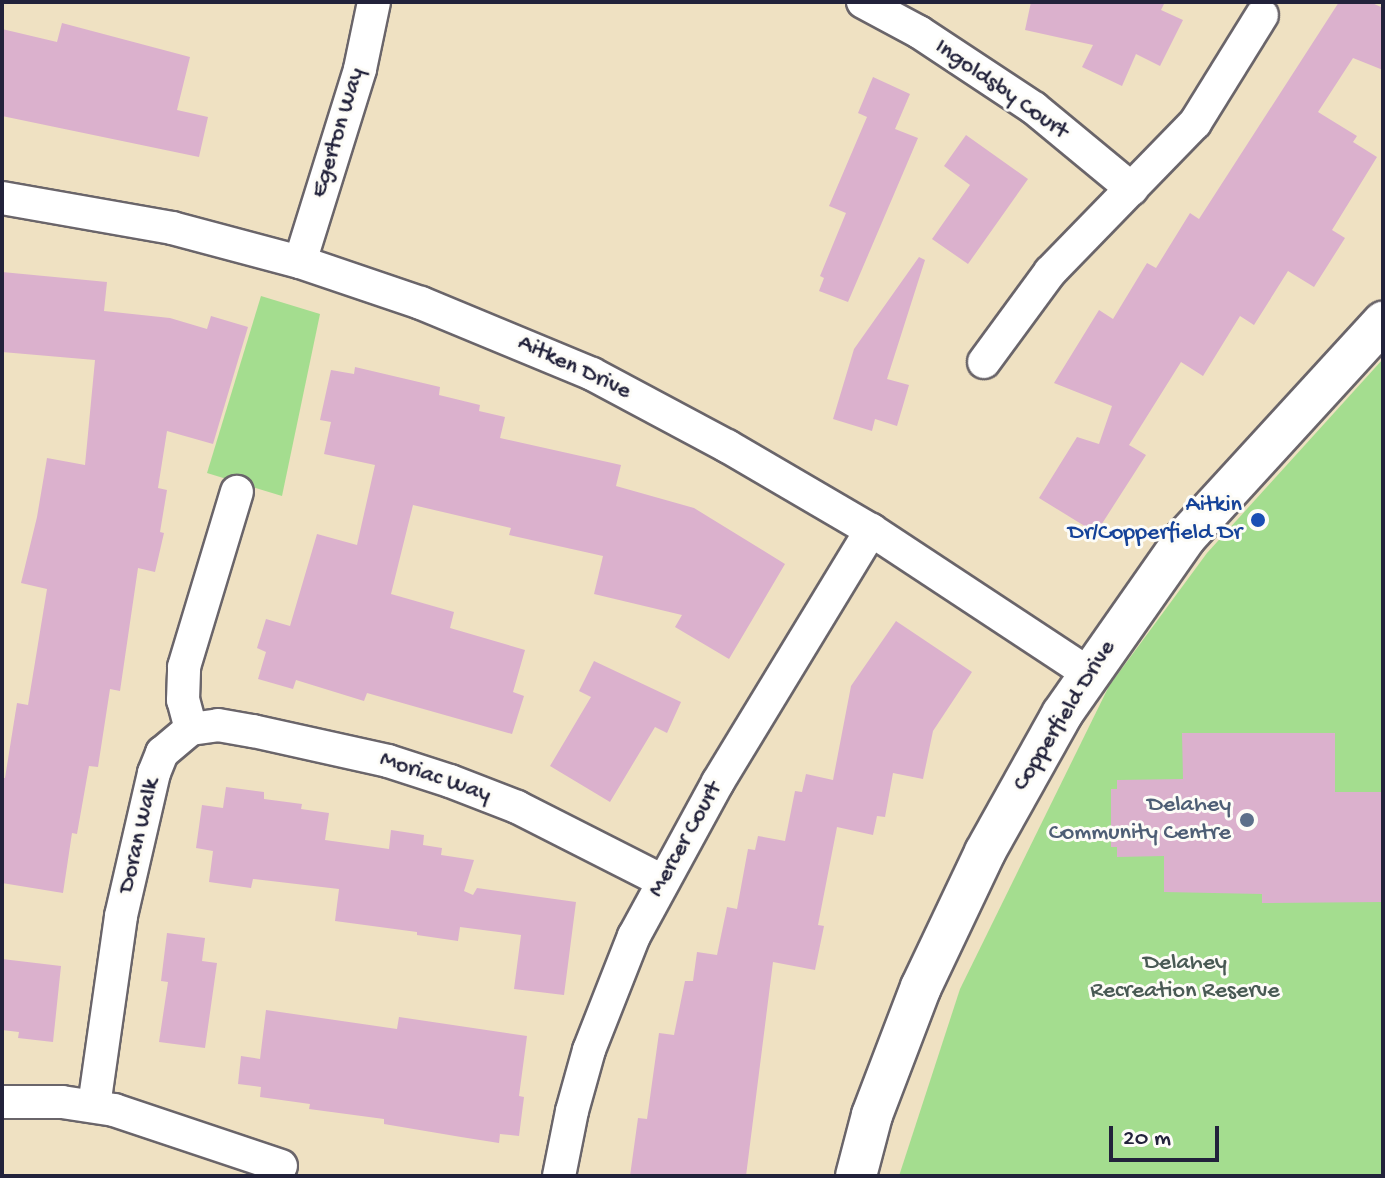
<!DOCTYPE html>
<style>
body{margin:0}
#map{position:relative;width:1385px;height:1178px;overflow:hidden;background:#efe1c2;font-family:"Gochi Hand",sans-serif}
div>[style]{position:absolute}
.green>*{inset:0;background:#a4dd8f}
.building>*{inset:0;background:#dbb1cd}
.roads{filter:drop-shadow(2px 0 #6a656a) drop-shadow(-2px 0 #6a656a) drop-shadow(0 2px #6a656a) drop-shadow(0 -2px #6a656a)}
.minor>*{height:32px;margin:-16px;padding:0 16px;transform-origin:16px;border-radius:16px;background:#fff}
.tertiary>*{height:40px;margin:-20px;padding:0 20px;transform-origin:20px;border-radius:20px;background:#fff}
.dots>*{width:22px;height:22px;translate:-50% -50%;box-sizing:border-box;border:4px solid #fdfcf7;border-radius:50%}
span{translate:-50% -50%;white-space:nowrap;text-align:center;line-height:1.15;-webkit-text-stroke:6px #fdfcf7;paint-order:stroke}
.street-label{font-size:24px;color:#22223b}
.transit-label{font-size:24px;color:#164399}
.right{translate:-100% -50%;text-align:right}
.service-label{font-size:24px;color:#4e5e75}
.park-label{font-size:24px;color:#495a54}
.frame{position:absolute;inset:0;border:4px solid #22223b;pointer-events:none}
.scale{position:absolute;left:1109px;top:1126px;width:110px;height:36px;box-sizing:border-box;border:4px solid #22223b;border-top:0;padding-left:10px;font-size:24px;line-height:28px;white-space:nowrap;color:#22223b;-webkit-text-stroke:6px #fdfcf7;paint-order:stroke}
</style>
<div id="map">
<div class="green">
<i style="clip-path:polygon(261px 296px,320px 314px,282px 496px,207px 473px)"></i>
<i style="clip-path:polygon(1383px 359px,1383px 1176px,899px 1176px,960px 989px,1109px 686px,1207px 553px)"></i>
</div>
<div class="building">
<i style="clip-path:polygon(1031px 2px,1165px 2px,1161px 10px,1183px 20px,1160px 66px,1136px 54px,1122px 86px,1082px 67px,1093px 45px,1025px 30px)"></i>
<i style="clip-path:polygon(1339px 2px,1370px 2px,1383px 8px,1383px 70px,1353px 58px,1318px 112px,1357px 136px,1353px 142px,1377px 157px,1332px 230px,1345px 238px,1314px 287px,1288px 271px,1254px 325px,1240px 316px,1203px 376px,1181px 362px,1129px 445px,1146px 455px,1096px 533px,1039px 498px,1077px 437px,1099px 444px,1112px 406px,1054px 383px,1099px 310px,1113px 319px,1147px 263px,1156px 268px,1190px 213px,1199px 219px)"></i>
<i style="clip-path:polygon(62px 23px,190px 57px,177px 110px,208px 117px,199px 157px,2px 116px,2px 29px,57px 42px)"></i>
<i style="clip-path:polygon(873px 77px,910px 94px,895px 129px,918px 138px,848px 302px,819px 291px,824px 278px,820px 276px,846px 213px,829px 206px,867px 117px,858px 113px)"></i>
<i style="clip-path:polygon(966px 135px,1028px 179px,968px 264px,932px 239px,970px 185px,944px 166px)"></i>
<i style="clip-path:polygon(919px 257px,925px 260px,887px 379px,909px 385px,897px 426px,875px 419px,872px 431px,833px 419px,854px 349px)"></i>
<i style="clip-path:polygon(2px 272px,107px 282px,104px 311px,170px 318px,207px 329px,211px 316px,248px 327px,213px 444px,167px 431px,158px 488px,167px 490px,160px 532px,164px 533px,155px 572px,138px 568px,120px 691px,110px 689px,98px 767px,89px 766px,77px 834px,72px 833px,63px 893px,2px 883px,2px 778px,5px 778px,17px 703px,28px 705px,47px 589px,21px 583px,37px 517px,47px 458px,85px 465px,95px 360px,2px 352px)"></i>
<i style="clip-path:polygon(355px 367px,440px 387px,439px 395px,480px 405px,479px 411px,505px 417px,500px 438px,621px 465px,616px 486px,694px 508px,785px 564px,729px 659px,675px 627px,682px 615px,594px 594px,603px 556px,509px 535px,511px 528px,413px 505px,391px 594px,454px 612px,450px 628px,525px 650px,513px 692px,524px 696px,512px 734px,367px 693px,364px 701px,296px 680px,293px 689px,258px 679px,266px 652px,257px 648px,266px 619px,290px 626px,317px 534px,357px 545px,375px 465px,324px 454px,331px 422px,320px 420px,331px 370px,354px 374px)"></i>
<i style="clip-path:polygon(896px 621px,972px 672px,933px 731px,923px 779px,893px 773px,885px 817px,877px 816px,873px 835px,837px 827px,818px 925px,824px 926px,815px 970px,773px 962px,746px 1176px,630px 1176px,638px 1118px,647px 1119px,659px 1033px,674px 1035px,685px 981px,693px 981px,697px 952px,717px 955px,727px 907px,737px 909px,748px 849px,755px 850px,758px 836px,785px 841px,795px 791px,802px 792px,806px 774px,833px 780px,851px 686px)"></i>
<i style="clip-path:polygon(594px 661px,681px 702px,667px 733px,655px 727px,610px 802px,550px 766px,591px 697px,579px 691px)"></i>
<i style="clip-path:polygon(1182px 733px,1335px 733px,1335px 792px,1383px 792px,1383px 902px,1262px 903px,1262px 894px,1164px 892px,1164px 856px,1117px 857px,1117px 847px,1111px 847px,1111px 789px,1117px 789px,1117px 780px,1183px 779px)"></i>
<i style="clip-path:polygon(226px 787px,264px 792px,264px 799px,302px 804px,301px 809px,329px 813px,325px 840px,389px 849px,391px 830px,424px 835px,423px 845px,442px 848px,441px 855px,474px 860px,464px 891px,473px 895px,477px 888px,576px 902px,564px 995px,514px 989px,521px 935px,460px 927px,458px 941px,417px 935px,417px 932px,335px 921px,339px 889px,253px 879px,251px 888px,209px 882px,213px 851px,196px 848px,202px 805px,223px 808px)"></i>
<i style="clip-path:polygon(167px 933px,205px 938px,202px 961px,217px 963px,205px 1048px,159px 1042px,168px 982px,161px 981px)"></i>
<i style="clip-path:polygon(2px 959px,61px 966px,53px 1042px,18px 1038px,19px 1032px,2px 1030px)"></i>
<i style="clip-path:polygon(266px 1010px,397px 1029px,399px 1017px,527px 1036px,519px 1096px,524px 1097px,519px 1136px,500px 1134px,499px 1143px,461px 1137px,384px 1124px,384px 1119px,309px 1109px,310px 1104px,260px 1097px,261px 1087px,238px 1084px,241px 1056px,260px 1059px)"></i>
</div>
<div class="roads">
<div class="minor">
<i style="left:863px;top:2px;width:64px;rotate:28.2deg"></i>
<i style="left:919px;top:32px;width:138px;rotate:33.5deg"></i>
<i style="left:1034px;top:108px;width:127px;rotate:39.6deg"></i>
<i style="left:2px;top:198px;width:173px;rotate:10deg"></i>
<i style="left:172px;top:228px;width:132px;rotate:14.9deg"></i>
<i style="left:300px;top:262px;width:128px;rotate:18.7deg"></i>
<i style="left:421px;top:303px;width:185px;rotate:22.5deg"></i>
<i style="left:592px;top:374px;width:153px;rotate:28.1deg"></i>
<i style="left:727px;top:446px;width:167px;rotate:30.3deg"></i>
<i style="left:871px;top:530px;width:260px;rotate:33.4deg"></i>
<i style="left:300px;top:262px;width:202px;rotate:-72.7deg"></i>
<i style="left:360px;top:69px;width:68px;rotate:-78.2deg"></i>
<i style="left:984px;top:362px;width:112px;rotate:-53.7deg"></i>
<i style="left:1050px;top:272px;width:208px;rotate:-45.8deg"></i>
<i style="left:1195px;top:123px;width:127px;rotate:-58.2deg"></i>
<i style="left:191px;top:729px;width:27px;rotate:-8deg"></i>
<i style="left:218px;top:725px;width:36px;rotate:10deg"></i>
<i style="left:253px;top:731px;width:138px;rotate:12.5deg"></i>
<i style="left:388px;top:761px;width:65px;rotate:17.9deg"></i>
<i style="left:450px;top:781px;width:72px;rotate:21.2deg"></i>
<i style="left:517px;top:807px;width:164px;rotate:26.9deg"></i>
<i style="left:2px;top:1102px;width:60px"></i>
<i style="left:62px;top:1102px;width:53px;rotate:8.7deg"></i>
<i style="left:114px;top:1110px;width:176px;rotate:18.5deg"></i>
<i style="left:94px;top:1106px;width:192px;rotate:-81.9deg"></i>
<i style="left:121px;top:916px;width:147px;rotate:-77deg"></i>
<i style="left:154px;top:773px;width:22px;rotate:-68deg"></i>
<i style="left:162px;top:753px;width:38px;rotate:-40deg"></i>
<i style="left:191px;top:729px;width:30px;rotate:-105deg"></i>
<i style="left:183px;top:700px;width:33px;rotate:-88deg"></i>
<i style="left:184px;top:667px;width:183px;rotate:-73.2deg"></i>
<i style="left:559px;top:1176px;width:66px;rotate:-78.7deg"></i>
<i style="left:572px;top:1111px;width:63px;rotate:-74.4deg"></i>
<i style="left:589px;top:1050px;width:123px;rotate:-68.5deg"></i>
<i style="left:634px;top:936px;width:175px;rotate:-61.4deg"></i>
<i style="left:718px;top:782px;width:295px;rotate:-58.7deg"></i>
</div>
<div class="tertiary">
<i style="left:856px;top:1176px;width:63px;rotate:-75.3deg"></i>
<i style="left:872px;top:1115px;width:137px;rotate:-69.1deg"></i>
<i style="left:921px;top:987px;width:149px;rotate:-64.6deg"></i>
<i style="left:985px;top:852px;width:158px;rotate:-60.8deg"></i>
<i style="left:1062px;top:714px;width:216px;rotate:-55deg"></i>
<i style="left:1186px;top:537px;width:292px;rotate:-47.5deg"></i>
</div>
</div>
<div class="dots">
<i style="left:1258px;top:520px;background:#1a4fb4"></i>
<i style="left:1247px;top:820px;background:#5c6f8a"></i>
</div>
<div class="street-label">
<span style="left:1001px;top:90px;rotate:35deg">Ingoldsby Court</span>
<span style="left:339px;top:133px;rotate:-73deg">Egerton Way</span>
<span style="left:574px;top:368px;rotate:25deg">Aitken Drive</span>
<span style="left:1065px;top:716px;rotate:-58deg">Copperfield Drive</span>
<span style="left:435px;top:778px;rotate:19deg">Moriac Way</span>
<span style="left:140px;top:836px;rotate:-77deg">Doran Walk</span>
<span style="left:686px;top:840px;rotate:-61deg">Mercer Court</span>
</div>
<div class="transit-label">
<span class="right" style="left:1242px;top:520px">Aitkin<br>Dr/Copperfield Dr</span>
</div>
<div class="service-label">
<span class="right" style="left:1231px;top:820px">Delahey<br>Community Centre</span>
</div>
<div class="park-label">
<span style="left:1185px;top:978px">Delahey<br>Recreation Reserve</span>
</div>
<div class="frame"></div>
<div class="scale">20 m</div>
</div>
